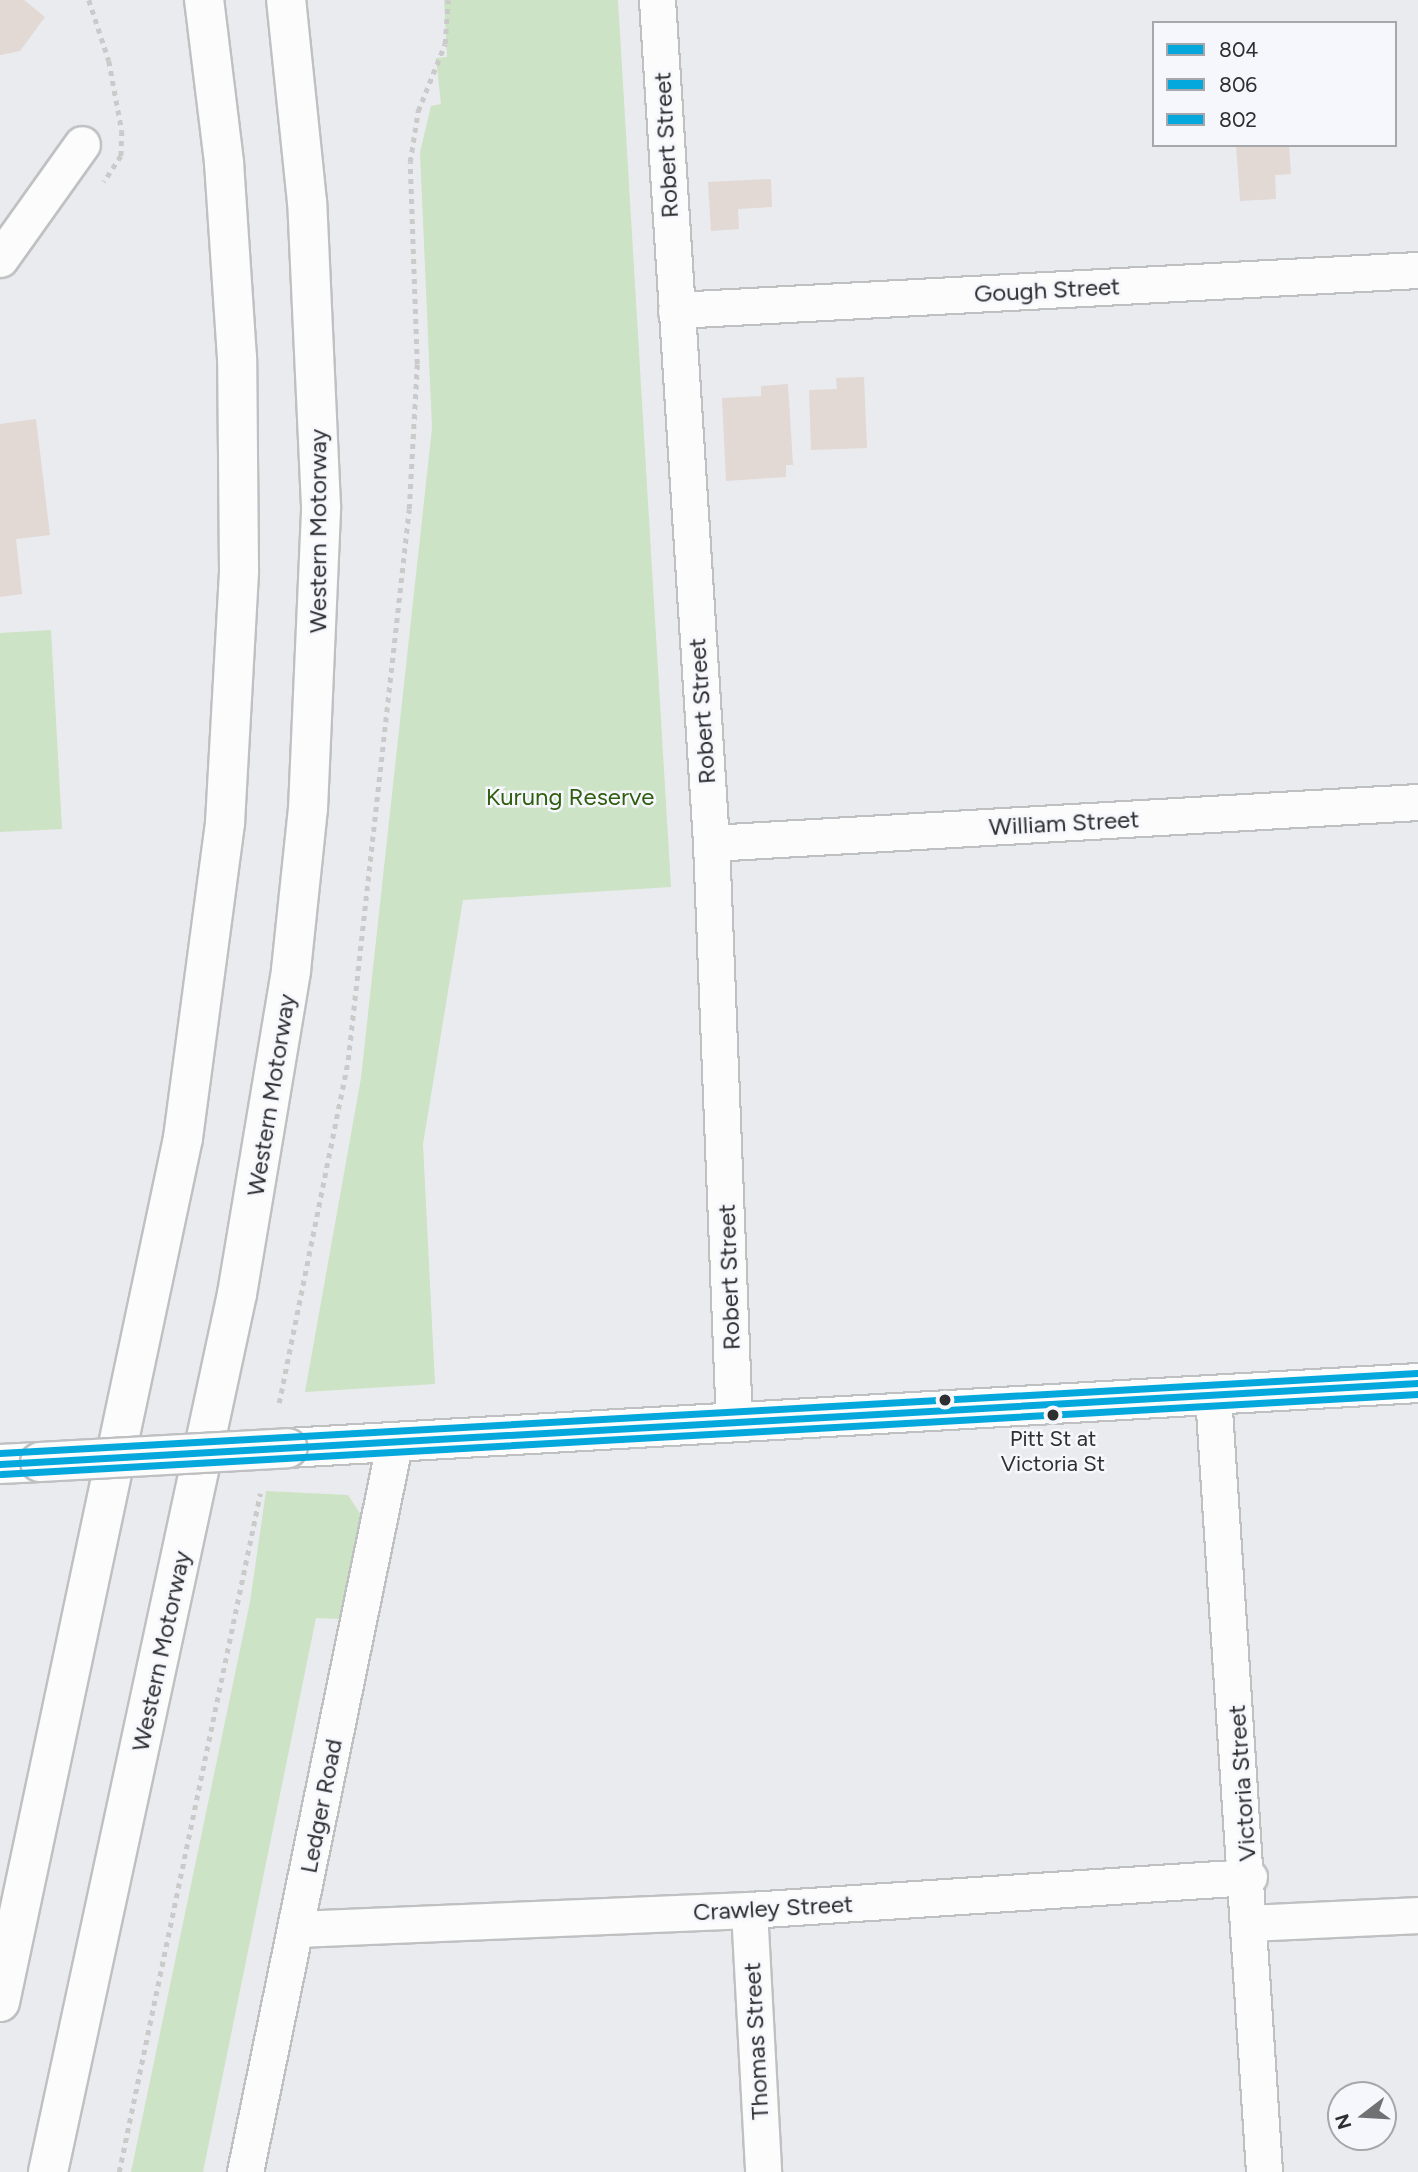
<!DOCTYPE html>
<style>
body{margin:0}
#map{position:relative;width:1418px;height:2172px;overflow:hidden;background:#eaebee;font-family:Figtree,sans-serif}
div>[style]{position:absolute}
.green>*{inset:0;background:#cde3c5}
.building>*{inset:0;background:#e2d8d4}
.path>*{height:4.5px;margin-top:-2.25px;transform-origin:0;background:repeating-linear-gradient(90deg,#cacaca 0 5px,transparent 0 10px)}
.roads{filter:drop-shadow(2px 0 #bfc0c2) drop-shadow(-2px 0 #bfc0c2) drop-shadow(0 2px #bfc0c2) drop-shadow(0 -2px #bfc0c2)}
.minor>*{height:35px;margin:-17.5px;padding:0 17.5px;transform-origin:17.5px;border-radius:17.5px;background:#fcfcfc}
.secondary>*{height:38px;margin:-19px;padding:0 19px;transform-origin:19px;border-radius:19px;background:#fcfcfc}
.motorway>*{height:38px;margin:-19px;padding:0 19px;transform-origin:19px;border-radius:19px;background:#fcfcfc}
.bridges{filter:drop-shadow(2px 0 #bfc0c2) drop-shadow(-2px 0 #bfc0c2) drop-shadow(0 2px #bfc0c2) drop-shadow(0 -2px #bfc0c2)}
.secondary-bridge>*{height:38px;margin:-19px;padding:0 19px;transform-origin:19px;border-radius:19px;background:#fcfcfc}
.bus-1>*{height:7px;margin:-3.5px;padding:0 3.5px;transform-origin:3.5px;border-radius:3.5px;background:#05a8dc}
.bus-2>*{height:7px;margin:-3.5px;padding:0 3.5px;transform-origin:3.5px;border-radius:3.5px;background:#05a8dc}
.bus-3>*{height:7px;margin:-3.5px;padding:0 3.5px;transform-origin:3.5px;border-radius:3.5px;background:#05a8dc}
.dots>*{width:19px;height:19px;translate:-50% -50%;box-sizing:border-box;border:4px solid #f6f7fd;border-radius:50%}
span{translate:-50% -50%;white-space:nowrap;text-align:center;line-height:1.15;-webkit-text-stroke:5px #f6f7fd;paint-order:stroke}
.bus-label{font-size:22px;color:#2e2f31}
.street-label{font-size:24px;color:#2e2f31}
.park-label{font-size:24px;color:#2f5e0e}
.legend{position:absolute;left:1152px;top:21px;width:245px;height:126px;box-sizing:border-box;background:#f6f7fd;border:2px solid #a6a7ab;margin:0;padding:9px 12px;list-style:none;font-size:21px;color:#2e2f31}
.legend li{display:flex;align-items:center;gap:14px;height:35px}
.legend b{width:35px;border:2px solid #a6a7ab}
.north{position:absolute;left:1327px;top:2081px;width:70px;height:70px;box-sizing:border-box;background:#f6f7fd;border:2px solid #a6a7ab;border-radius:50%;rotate:253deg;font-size:19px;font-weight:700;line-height:28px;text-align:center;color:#2e2f31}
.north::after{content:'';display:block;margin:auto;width:24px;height:32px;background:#707173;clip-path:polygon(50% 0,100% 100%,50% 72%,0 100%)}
</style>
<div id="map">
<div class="green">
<i style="clip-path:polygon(444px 0,618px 0,671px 887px,463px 900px,423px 1144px,435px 1384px,305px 1392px,361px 1078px,432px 428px,420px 152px,431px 106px,441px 104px,436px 58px,447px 57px)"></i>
<i style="clip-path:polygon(51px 630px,62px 829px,0 832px,0 633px)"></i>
<i style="clip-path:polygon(266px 1491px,348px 1495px,361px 1515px,359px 1527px,340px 1619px,316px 1618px,203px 2172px,131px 2172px,250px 1602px)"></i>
</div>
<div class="building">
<i style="clip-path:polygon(0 0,24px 0,45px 17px,20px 51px,0 55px)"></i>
<i style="clip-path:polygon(1236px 145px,1289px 145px,1291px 174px,1275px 175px,1276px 199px,1240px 201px)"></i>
<i style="clip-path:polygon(771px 179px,772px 207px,738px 209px,739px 229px,711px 231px,708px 182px)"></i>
<i style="clip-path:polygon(864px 377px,867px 448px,811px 450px,809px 390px,837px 389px,836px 378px)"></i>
<i style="clip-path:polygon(788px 384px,793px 465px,786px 465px,786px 477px,726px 481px,722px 398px,761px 396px,761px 386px)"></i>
<i style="clip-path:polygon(36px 419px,50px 535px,16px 539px,22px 594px,0 597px,0 424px)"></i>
</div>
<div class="path">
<i style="left:89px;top:0;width:64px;rotate:71.8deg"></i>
<i style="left:109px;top:61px;width:71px;rotate:79.5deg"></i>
<i style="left:122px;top:131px;width:25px;rotate:92deg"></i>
<i style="left:121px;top:156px;width:31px;rotate:123deg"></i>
<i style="left:279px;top:1403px;width:350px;rotate:-78.6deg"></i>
<i style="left:348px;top:1060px;width:554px;rotate:-83.68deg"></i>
<i style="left:409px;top:509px;width:145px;rotate:-86.8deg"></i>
<i style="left:417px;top:364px;width:202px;rotate:-92deg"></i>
<i style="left:410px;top:162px;width:52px;rotate:-81.1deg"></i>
<i style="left:418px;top:111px;width:72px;rotate:-68.1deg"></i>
<i style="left:445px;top:44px;width:44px;rotate:-86.1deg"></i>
<i style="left:119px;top:2172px;width:693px;rotate:-78.25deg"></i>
</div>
<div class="roads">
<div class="minor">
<i style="left:657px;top:0;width:845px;rotate:86.33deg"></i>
<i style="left:711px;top:843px;width:579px;rotate:87.73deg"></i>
<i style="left:0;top:259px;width:141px;rotate:-54.5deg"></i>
<i style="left:676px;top:310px;width:743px;rotate:-3.09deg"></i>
<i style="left:711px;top:843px;width:708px;rotate:-3.32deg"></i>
<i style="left:1213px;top:1395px;width:779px;rotate:86.24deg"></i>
<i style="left:749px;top:1910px;width:262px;rotate:86.9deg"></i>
<i style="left:1250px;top:1923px;width:168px;rotate:-2.7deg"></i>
<i style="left:297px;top:1929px;width:452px;rotate:-2.4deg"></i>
<i style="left:749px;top:1910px;width:501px;rotate:-3.78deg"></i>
<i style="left:245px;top:2172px;width:747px;rotate:-78.42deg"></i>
</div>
<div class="secondary">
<i style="left:288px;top:1448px;width:1132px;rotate:-3.29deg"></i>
<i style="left:0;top:1464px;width:40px;rotate:-2.9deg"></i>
</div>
<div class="motorway">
<i style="left:0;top:2002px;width:883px;rotate:-78.04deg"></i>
<i style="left:183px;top:1138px;width:318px;rotate:-82.4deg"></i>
<i style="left:225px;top:823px;width:253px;rotate:-86.8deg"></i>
<i style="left:239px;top:570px;width:212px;rotate:-90.5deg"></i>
<i style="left:237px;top:358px;width:196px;rotate:-93.8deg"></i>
<i style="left:224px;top:162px;width:163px;rotate:-97deg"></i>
<i style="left:48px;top:2172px;width:898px;rotate:-77.85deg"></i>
<i style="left:237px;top:1294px;width:328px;rotate:-80.5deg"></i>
<i style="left:291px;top:970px;width:162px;rotate:-84deg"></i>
<i style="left:308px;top:809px;width:303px;rotate:-87.5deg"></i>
<i style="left:321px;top:506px;width:304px;rotate:-92.6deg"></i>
<i style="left:307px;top:202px;width:203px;rotate:-95.9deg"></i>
</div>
</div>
<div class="bridges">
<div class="secondary-bridge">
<i style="left:40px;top:1462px;width:248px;rotate:-3.2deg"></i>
</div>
</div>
<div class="bus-1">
<i style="left:0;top:1464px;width:1420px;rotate:-3.27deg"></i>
</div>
<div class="bus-2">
<i style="left:1px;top:1474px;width:1419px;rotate:-3.23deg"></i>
</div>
<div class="bus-3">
<i style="left:0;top:1453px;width:1419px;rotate:-3.23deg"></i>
</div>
<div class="dots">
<i style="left:945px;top:1400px;background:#2e2f31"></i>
<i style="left:1053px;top:1415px;background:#2e2f31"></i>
</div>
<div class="bus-label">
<span style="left:1053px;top:1451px">Pitt St at<br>Victoria St</span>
</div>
<div class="street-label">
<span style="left:666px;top:145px;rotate:-93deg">Robert Street</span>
<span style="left:1047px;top:290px;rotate:-3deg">Gough Street</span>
<span style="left:318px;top:531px;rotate:-90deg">Western Motorway</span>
<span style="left:702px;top:711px;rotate:-94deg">Robert Street</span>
<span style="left:1064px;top:823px;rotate:-3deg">William Street</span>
<span style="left:271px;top:1095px;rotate:-81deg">Western Motorway</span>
<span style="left:729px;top:1277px;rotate:-92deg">Robert Street</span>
<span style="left:161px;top:1651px;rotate:-78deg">Western Motorway</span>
<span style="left:1242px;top:1783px;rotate:-94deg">Victoria Street</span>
<span style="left:321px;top:1806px;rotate:-79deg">Ledger Road</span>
<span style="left:773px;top:1908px;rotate:-3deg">Crawley Street</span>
<span style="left:756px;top:2041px;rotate:-93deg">Thomas Street</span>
</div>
<div class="park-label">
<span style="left:570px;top:797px">Kurung Reserve</span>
</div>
<ul class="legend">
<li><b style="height:9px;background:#05a8dc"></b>804</li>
<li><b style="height:9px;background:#05a8dc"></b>806</li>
<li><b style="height:9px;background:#05a8dc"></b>802</li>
</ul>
<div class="north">N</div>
</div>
